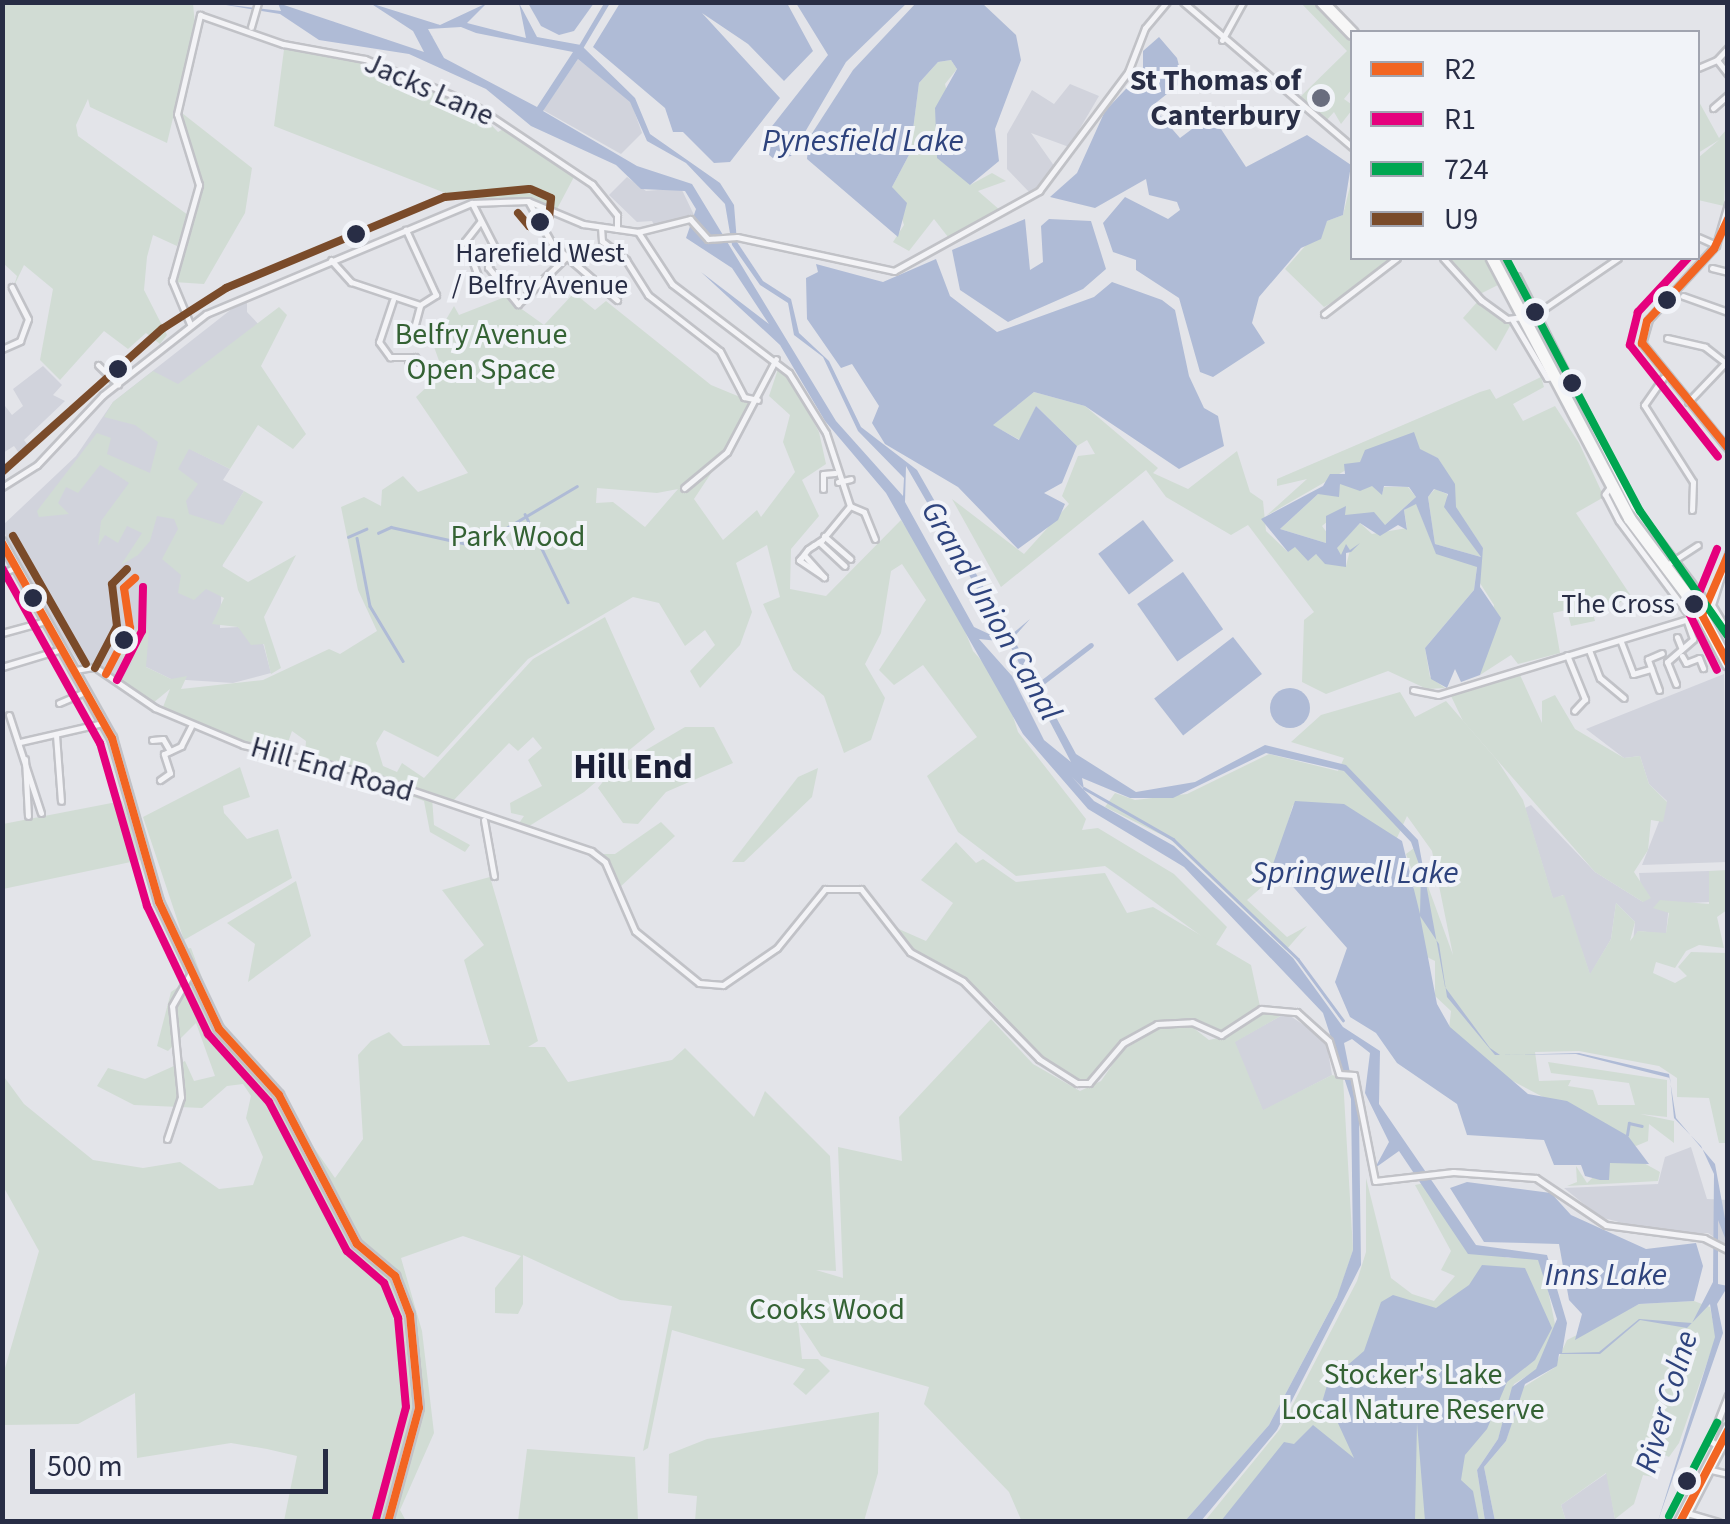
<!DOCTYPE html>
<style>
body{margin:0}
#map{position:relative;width:1730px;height:1524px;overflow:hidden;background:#e3e4e9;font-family:"Source Sans 3",sans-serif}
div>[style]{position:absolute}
.built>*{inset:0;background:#d1d3dc}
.green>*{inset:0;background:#d1dcd4}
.water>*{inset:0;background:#afbbd6;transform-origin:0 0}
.round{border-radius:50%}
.stream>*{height:2.5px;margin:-1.25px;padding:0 1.25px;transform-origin:1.25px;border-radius:1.25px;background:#afbbd6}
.canal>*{height:5px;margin:-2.5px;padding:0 2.5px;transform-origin:2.5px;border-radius:2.5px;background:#afbbd6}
.roads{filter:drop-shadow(2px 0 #c1c2c7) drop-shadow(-2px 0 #c1c2c7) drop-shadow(0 2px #c1c2c7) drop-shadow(0 -2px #c1c2c7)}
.minor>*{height:5px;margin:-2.5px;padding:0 2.5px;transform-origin:2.5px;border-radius:2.5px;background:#f3f3f6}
.tertiary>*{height:8px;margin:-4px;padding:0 4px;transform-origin:4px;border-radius:4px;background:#f3f3f6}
.primary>*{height:11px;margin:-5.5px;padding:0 5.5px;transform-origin:5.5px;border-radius:5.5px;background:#f7f7f7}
.bus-1>*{height:8px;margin:-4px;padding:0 4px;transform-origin:4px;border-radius:4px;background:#f26522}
.bus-2>*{height:8px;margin:-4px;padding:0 4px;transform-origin:4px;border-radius:4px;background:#e5007d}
.bus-3>*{height:8px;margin:-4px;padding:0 4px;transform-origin:4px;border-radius:4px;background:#00a651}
.bus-4>*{height:8px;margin:-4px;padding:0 4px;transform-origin:4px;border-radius:4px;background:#7a4b2a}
.dots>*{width:28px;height:28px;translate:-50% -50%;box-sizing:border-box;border:5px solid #f1f3f8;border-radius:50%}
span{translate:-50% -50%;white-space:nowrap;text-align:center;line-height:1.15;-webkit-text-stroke:8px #f1f3f8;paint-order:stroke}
.bus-label{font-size:28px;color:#282d45}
.right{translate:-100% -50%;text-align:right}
.poi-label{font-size:30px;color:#282d45;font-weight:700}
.street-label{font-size:30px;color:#282d45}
.park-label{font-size:30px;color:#346234}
.water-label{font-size:32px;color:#2e437d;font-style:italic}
.quarter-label{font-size:35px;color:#1a1e36;font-weight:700}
.frame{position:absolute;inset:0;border:5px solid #282d45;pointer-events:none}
.legend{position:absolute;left:1350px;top:30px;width:350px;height:230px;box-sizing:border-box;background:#f1f3f8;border:2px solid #a1a4b0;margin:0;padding:12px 18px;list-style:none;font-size:30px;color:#282d45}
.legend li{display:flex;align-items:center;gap:20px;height:50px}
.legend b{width:50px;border:2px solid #a1a4b0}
.scale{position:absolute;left:30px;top:1449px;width:298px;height:45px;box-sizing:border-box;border:5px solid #282d45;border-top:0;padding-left:12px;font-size:30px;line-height:35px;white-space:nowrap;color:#282d45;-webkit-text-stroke:8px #f1f3f8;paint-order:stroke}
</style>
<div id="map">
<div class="built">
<i style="clip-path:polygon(578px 59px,631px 102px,642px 133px,621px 154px,543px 110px)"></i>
<i style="clip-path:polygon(1070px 84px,1099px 96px,1069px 147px,1031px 133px,1055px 167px,1031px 194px,1007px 169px,1007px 134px,1032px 90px,1054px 104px)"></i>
<i style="clip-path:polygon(627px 177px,646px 191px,681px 188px,694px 215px,656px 229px,652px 221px,637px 222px,609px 195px)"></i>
<i style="clip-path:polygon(247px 297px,247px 312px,262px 328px,192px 450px,230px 469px,223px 480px,244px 491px,224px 525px,220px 628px,238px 627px,263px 643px,271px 673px,233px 683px,171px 679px,134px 661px,121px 682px,91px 663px,81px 666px,21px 573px,2px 526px,76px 456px,113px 402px)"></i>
<i style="clip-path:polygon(43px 366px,62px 385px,53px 395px,65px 401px,24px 440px,32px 451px,23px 459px,14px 446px,3px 453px,2px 402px,12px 415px,23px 406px,13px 389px)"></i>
<i style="clip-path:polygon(1724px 674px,1727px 862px,1642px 865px,1667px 801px,1649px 784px,1640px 756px,1624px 758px,1586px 729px)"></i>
<i style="clip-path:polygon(1531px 805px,1595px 872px,1643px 902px,1639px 873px,1709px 871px,1709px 902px,1669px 904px,1666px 934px,1638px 931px,1633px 942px,1635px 922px,1616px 903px,1611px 939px,1590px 975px,1563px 895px,1553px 899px,1525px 808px)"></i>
<i style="clip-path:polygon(1286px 1013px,1326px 1040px,1332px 1075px,1263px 1111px,1234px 1042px)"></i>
<i style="clip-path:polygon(1691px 1147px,1707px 1199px,1727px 1200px,1727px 1246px,1708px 1233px,1671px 1236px,1600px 1217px,1564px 1188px,1658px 1184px,1665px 1157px)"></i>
<i style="clip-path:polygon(1607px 1473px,1615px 1519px,1648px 1522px,1566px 1521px,1561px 1505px)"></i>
</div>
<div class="green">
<i style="clip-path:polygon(2px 3px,193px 3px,195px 26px,167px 143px,90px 107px,88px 99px,76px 125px,78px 136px,188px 215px,177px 246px,153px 235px,147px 257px,144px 290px,167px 335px,160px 344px,146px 333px,128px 349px,104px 331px,60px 380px,40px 360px,53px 289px,24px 265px,14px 286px,17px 276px,3px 263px)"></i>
<i style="clip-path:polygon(1301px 3px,1313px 3px,1352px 42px,1352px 89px,1344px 99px,1351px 104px,1352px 94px,1352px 110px,1341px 124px,1334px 112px,1325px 122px,1297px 100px,1347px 51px)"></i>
<i style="clip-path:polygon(285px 42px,365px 55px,475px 108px,498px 132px,507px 127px,575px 175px,557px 209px,525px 197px,463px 200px,274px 126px)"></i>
<i style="clip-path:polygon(951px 60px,957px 69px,945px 84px,970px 185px,992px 173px,1006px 181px,978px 191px,1001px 211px,948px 237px,934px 219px,909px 251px,893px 242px,904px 225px,892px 187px,910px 153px,919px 83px,938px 62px)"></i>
<i style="clip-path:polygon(1698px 100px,1719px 138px,1727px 129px,1724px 206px,1698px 200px,1698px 158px,1719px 140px,1698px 153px)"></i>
<i style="clip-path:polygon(182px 113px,252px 168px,245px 213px,204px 284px,174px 282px,203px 188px)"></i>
<i style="clip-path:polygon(1352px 178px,1352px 258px,1392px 258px,1375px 278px,1324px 307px,1285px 269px,1327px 221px,1343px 215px)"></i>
<i style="clip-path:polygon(1449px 258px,1486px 258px,1498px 285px,1480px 294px)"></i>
<i style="clip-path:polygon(evenodd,574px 293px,595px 310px,606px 301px,711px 385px,757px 404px,694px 499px,723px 540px,757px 510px,761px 517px,795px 472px,783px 442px,790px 415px,769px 396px,778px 369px,790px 379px,819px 432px,826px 464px,802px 480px,819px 516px,791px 549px,790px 589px,826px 596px,901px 520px,950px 594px,973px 651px,1003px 685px,1018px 732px,1086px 819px,1082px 830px,1098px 828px,1174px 874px,1227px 927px,1215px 946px,1105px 866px,1016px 876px,958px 832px,927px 776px,977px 737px,923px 665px,894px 685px,879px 670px,926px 600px,902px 564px,891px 571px,881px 633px,865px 664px,885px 698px,871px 740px,844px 753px,824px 696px,793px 670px,763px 604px,780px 597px,767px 545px,736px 563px,752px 612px,740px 645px,700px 688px,690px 671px,715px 645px,705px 630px,685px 646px,659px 603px,633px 597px,528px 659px,438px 757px,384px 730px,376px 743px,383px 766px,397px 772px,402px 763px,424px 778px,533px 659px,605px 617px,655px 729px,599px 775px,593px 771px,597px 781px,584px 792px,526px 828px,517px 826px,524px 816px,511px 813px,510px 803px,542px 786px,528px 760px,542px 748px,533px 737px,518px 751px,509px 743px,451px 803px,432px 797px,434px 825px,470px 845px,465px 852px,430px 832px,424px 801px,305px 755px,306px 741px,292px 731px,285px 751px,244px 742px,163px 707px,170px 689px,153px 703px,121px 682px,132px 663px,118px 656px,137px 628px,149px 630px,146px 667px,171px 679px,187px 676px,181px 689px,263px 680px,329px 649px,340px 654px,377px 631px,358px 590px,341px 507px,364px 497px,381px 506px,382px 490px,403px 476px,418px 492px,468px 473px,416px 397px,443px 372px,433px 344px,441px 328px,454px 306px,459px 315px,505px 297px,544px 325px,574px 293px,597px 488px,657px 493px,678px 489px,645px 527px,613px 502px,596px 503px,597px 488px)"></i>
<i style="clip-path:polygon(1478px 301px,1511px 324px,1496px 351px,1463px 318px)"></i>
<i style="clip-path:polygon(279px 307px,287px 315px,261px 366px,306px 434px,293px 449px,258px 425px,230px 469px,189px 449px,178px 469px,198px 484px,186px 501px,189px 514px,223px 525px,244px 491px,263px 502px,222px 566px,248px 582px,296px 555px,264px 617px,281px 668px,271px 674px,264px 644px,251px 645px,238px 627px,212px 624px,224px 598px,206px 589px,194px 600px,178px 593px,181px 575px,162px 559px,178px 529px,174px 519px,157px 516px,150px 541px,138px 555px,121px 565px,142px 533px,127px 526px,118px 543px,105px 535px,98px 546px,101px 521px,129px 483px,117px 475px,100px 465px,78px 493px,66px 487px,58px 503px,69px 514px,39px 517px,37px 511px,97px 433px,111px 438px,107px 454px,150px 473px,158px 442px,135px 425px,104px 417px,113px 402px,153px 371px,178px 384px)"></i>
<i style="clip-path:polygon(1541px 377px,1544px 387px,1513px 404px,1523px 421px,1555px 406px,1579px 443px,1604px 497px,1576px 513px,1633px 599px,1592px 610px,1595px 621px,1571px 626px,1567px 610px,1553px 613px,1560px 653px,1518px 664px,1511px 655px,1480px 675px,1494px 605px,1478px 580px,1483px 548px,1455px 507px,1454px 484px,1438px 458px,1420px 450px,1360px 462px,1266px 516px,1307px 479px,1277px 486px,1277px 479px,1480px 392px,1490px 389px,1496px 399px)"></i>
<i style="clip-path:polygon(1034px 392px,1085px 406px,1158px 468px,1153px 473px,1188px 489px,1237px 451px,1250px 492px,1263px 501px,1266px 531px,1288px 552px,1295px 546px,1346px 566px,1350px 550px,1346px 545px,1342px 559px,1336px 548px,1360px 523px,1372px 534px,1407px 528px,1404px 510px,1416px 503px,1436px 553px,1477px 566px,1474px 590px,1425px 648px,1430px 677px,1445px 688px,1427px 689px,1388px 671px,1326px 694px,1302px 682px,1304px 620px,1314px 612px,1248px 525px,1231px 535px,1166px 497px,1146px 470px,1001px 587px,952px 499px,1024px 554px,1069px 504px,1062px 496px,1078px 456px,1095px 454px,1087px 440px,1077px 446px,1036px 406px,1020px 440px,992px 425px)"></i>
<i style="clip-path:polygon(1340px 484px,1373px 486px,1382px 494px,1384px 487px,1408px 487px,1416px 497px,1385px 525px,1344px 515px,1345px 507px,1322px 526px,1331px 538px,1326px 543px,1280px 529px,1318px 494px,1338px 494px)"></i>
<i style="clip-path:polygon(1435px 489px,1447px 494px,1448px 508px,1481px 557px,1435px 544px,1428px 497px)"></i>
<i style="clip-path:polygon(1520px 675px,1542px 723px,1542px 701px,1555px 695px,1575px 729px,1624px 758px,1640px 756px,1649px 784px,1667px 802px,1663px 822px,1651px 820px,1648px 850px,1634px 872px,1651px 898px,1643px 902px,1595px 872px,1463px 721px,1451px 696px)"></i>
<i style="clip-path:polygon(1400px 692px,1415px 717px,1446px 701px,1497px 760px,1523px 800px,1553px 898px,1564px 895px,1590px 974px,1611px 939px,1616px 903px,1635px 922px,1630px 941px,1638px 931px,1666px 933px,1669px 913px,1653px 908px,1660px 900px,1709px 904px,1709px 871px,1727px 870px,1727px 910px,1717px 917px,1724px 948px,1699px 945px,1686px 951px,1675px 968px,1656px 962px,1653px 973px,1675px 983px,1687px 976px,1678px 967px,1691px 952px,1727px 953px,1727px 1143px,1719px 1143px,1709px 1098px,1677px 1097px,1677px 1078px,1659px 1066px,1579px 1051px,1535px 1052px,1539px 1081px,1571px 1080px,1568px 1086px,1593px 1090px,1598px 1105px,1635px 1105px,1629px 1083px,1551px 1073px,1548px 1062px,1667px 1080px,1667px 1117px,1640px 1114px,1674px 1121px,1674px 1143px,1649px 1124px,1648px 1141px,1636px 1146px,1484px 1066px,1449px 1029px,1451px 1011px,1435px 996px,1435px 961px,1423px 955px,1412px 904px,1415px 879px,1406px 854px,1414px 848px,1453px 955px,1432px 851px,1407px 816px,1396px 840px,1293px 805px,1271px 879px,1247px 900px,1287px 937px,1307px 926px,1286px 950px,1170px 839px,1105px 807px,1115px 793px,1135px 800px,1187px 794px,1269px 754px,1338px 771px,1344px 758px,1291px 742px,1321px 715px)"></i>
<i style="clip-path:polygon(685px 727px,714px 727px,733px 763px,666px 792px,638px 824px,623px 823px,598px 788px,612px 770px)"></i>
<i style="clip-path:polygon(240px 767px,250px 797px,223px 806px,224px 813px,247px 839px,278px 829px,292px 878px,184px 940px,143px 817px)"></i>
<i style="clip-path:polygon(818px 768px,812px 797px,744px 862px,732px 862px,798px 777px)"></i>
<i style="clip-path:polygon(122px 801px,145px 859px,3px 889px,3px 824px)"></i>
<i style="clip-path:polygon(661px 822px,675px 836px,619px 888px,603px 854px,615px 854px)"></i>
<i style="clip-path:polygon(956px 842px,976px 863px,983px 859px,1016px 882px,1105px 873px,1127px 913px,1153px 907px,1251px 965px,1261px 1011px,1286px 1013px,1235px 1042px,1263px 1110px,1332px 1075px,1343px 1078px,1353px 1250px,1339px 1293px,1269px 1425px,1185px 1521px,1022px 1522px,1009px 1492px,924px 1404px,929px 1387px,821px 1356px,798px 1321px,802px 1359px,818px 1359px,830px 1371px,806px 1395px,793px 1384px,805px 1369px,672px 1330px,648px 1448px,643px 1451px,672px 1306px,620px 1300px,523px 1255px,523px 1304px,518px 1314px,495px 1313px,495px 1288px,521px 1256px,463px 1236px,401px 1258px,422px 1331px,434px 1433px,400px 1510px,406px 1521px,284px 1521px,297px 1456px,267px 1449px,231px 1443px,137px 1458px,135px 1393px,78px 1424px,3px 1425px,3px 1375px,39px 1251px,3px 1186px,2px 1074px,24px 1104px,93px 1160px,143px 1168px,180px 1162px,219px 1189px,253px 1185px,263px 1157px,246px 1118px,251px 1096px,243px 1084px,227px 1086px,202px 1108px,134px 1105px,97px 1086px,108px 1068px,145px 1079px,185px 1061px,194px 1081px,215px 1076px,196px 1023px,168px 1051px,157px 1046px,171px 992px,191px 978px,180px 950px,191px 948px,225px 1040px,269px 1083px,335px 1178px,363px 1139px,358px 1055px,371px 1041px,389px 1032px,403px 1046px,490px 1045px,464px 960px,484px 945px,442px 890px,490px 877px,538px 1041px,528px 1047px,545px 1047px,568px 1082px,672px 1060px,685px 1048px,754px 1117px,765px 1091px,830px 1156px,836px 1271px,816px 1270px,843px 1278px,838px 1147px,902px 1161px,899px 1117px,991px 1019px,1033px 1064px,1080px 1091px,1101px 1081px,1122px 1051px,1158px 1028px,1191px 1026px,1209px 1040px,1222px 1037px,1193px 1021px,1161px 1025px,1132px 1038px,1092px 1083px,1080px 1084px,1043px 1061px,991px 1001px,914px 953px,892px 926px,926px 941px,953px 903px,921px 880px)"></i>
<i style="clip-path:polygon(296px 881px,311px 936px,248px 982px,255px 944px,227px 923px)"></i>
<i style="clip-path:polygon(1633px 1157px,1660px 1172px,1658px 1181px,1567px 1186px,1577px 1182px,1576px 1166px,1587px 1183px,1609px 1162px)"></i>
<i style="clip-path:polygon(1366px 1178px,1391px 1278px,1412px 1294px,1434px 1301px,1455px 1276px,1441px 1270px,1451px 1251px,1415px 1185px,1425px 1183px,1464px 1245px,1508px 1258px,1541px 1256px,1557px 1334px,1535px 1371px,1514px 1384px,1498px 1439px,1477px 1470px,1485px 1521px,1204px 1522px,1280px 1429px,1357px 1281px,1366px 1252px)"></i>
<i style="clip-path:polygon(1694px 1301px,1710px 1307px,1716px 1337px,1679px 1443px,1669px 1457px,1658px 1452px,1653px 1477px,1643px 1475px,1634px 1504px,1615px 1519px,1606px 1473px,1561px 1505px,1566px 1521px,1495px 1521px,1484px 1467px,1506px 1441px,1522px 1388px,1554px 1368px,1567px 1340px,1639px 1304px)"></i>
<i style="clip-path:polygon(879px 1412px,878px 1473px,864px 1521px,695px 1521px,697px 1496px,668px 1493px,669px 1454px,707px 1439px)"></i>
<i style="clip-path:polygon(527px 1449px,635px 1457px,638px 1521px,518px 1521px)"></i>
</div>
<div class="water">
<i style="clip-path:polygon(evenodd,214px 3px,281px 11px,278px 3px,424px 52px,413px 31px,370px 3px,440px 25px,487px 3px,467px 23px,526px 38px,519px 3px,537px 37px,581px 45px,635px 98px,650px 134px,720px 183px,734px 205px,737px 242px,763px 281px,791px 299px,799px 333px,829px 361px,861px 427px,917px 470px,1011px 635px,1030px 619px,1013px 638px,1076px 754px,1136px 792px,1195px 782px,1265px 745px,1346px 765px,1418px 840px,1445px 987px,1490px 1048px,1500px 1055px,1579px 1053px,1669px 1074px,1676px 1118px,1715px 1164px,1728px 1235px,1727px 1243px,1718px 1220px,1718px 1284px,1728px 1286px,1717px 1304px,1723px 1333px,1658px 1521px,1715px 1337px,1710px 1304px,1687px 1328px,1640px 1320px,1600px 1354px,1559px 1354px,1557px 1366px,1525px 1384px,1506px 1441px,1484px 1467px,1495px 1521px,1485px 1521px,1477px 1470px,1498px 1439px,1512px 1387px,1536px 1369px,1557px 1319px,1538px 1260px,1468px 1254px,1399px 1151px,1375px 1168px,1389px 1142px,1365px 1093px,1370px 1053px,1352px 1039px,1344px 1043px,1359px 1118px,1361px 1265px,1277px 1430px,1201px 1521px,1185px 1521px,1269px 1425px,1337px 1297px,1353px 1250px,1351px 1099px,1323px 1013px,1184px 867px,1088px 809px,1023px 734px,886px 493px,825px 421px,780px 345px,701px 272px,769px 324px,732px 268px,686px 238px,696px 209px,685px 191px,641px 189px,616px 165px,531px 126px,486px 89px,409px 54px,319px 40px,280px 14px,214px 3px,461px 27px,476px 33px,573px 52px,537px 107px,444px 58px,428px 29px,461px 27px,214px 3px,578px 59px,630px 102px,647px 141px,686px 163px,725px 204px,732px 245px,760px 285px,788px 303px,794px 335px,823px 357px,858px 431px,904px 478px,903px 496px,836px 421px,692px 184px,637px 166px,543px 111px,578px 59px,214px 3px,906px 466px,1006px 639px,1004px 641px,974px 627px,905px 502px,906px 466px,214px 3px,979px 639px,1008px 642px,1071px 762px,1044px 740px,1012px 676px,979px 639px,214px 3px,1266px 753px,1344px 771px,1411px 842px,1421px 870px,1420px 914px,1402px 841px,1344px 804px,1295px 801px,1273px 864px,1347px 948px,1335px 982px,1350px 1017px,1376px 1033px,1397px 1063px,1457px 1104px,1467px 1135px,1544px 1140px,1554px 1165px,1581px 1165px,1585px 1176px,1600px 1180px,1609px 1180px,1610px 1163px,1649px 1164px,1628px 1136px,1567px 1101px,1528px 1094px,1450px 1027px,1437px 1004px,1420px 916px,1439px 944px,1447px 997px,1495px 1055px,1576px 1054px,1670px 1078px,1674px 1118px,1701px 1146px,1714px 1174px,1713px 1282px,1692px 1323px,1639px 1319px,1599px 1352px,1562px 1353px,1567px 1323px,1547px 1255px,1476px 1245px,1379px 1104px,1380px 1051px,1343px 1027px,1293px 958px,1174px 846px,1094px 801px,1072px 777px,1084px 789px,1082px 778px,1130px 798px,1173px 798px,1266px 753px)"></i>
<i style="clip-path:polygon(528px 3px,594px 3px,574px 31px,559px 35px,541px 26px)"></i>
<i style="clip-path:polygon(787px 3px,813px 51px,784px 81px,748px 44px,702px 13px,780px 98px,730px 162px,714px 163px,683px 132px,673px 132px,665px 108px,593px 47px,620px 3px)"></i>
<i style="clip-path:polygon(796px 3px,907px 3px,846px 62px,791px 156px,774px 159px,762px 149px,769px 130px,828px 55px)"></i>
<i style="clip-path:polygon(916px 3px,982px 3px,1016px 35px,1021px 60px,995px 129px,999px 161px,970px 185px,937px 158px,935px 108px,957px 69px,951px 60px,938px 62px,919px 83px,910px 153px,892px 187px,907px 203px,898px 237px,807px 159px,809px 138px,853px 70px)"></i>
<i style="clip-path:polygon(1159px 37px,1177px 58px,1183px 81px,1152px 106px,1180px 138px,1204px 120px,1221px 129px,1246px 167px,1307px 135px,1351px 165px,1343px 215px,1327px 221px,1321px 239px,1301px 248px,1259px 297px,1252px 323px,1265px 343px,1213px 377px,1200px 372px,1179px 298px,1136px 270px,1136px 260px,1113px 252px,1103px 223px,1125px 197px,1168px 219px,1180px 210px,1177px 202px,1149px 195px,1146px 179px,1095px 208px,1050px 197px,1077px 173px,1105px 111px,1143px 71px,1143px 51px)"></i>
<i style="clip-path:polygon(1025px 219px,1030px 270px,1043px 262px,1041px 226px,1049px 219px,1091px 221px,1106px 269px,1083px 289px,1008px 322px,960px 290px,952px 250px)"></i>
<i style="clip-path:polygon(936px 259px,950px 296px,997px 332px,1094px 297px,1112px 282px,1162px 300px,1175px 310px,1189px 376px,1204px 408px,1218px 416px,1224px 446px,1179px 469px,1085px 406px,1034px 392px,993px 425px,1019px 440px,1036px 406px,1077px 446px,1062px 483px,1044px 493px,1065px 504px,1058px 520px,1018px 549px,958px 487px,885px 444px,872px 423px,879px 406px,852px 364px,841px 368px,807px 319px,806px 278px,818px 272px,816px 264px,883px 282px)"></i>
<i style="clip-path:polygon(evenodd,1414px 432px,1420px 449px,1438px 458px,1455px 484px,1456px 507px,1483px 548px,1480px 587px,1501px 618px,1480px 675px,1461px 682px,1455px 669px,1447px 688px,1431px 679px,1425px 648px,1474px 590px,1477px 567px,1436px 554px,1416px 504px,1404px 510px,1407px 530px,1398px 525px,1380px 536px,1360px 523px,1337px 548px,1341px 555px,1346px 544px,1350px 550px,1360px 543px,1351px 552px,1346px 553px,1346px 567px,1325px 564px,1316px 554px,1308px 561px,1295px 547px,1288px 552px,1261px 519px,1323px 486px,1330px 474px,1345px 474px,1344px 464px,1360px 462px,1365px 450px,1414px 432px,1340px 484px,1360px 491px,1372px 486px,1382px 495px,1384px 486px,1409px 487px,1416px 497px,1385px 525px,1374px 512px,1345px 515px,1346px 506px,1326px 516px,1326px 543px,1280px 529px,1318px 494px,1339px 497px,1340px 484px,1414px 432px,1434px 489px,1448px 494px,1444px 507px,1481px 557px,1435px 544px,1428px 497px,1434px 489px)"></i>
<i style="left:1143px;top:520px;width:51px;height:56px;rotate:53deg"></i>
<i style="left:1183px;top:572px;width:70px;height:56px;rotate:55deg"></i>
<i style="left:1233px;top:637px;width:47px;height:100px;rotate:52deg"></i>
<i class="round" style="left:1270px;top:688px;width:40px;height:40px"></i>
<i style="clip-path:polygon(1467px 1182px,1551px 1193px,1571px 1215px,1646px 1249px,1696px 1243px,1703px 1266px,1694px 1301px,1639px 1304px,1575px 1340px,1582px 1314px,1569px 1300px,1559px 1244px,1484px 1242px,1450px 1188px)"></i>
<i style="clip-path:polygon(1482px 1265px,1525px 1268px,1552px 1328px,1535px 1360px,1507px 1382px,1487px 1429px,1465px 1455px,1461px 1480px,1473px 1491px,1479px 1521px,1425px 1521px,1417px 1423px,1415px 1521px,1221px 1521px,1284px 1442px,1294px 1444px,1313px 1425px,1354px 1458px,1337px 1421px,1318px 1416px,1328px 1382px,1364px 1351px,1381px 1302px,1393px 1295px,1436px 1308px,1469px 1285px)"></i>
</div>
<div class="stream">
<i style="left:525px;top:514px;width:98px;rotate:64deg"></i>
<i style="left:378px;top:533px;width:14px;rotate:-25deg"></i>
<i style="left:391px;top:527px;width:87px;rotate:12.6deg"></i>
<i style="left:476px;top:546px;width:117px;rotate:-30.7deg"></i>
<i style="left:348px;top:537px;width:20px;rotate:-24deg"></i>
<i style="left:357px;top:538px;width:69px;rotate:79.2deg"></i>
<i style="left:370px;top:606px;width:64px;rotate:59deg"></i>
<i style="left:1084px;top:788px;width:103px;rotate:29.8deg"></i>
<i style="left:1173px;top:839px;width:173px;rotate:43.8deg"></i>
<i style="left:1298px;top:959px;width:76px;rotate:53.6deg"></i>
<i style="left:1627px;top:1135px;width:12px;rotate:-81deg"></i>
<i style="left:1629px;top:1123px;width:13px;rotate:13deg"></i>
</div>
<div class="canal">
<i style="left:578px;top:51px;width:57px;rotate:-59.4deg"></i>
<i style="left:1036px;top:687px;width:69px;rotate:-37.4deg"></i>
</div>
<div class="roads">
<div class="minor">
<i style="left:1183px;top:2px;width:223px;rotate:40.6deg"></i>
<i style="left:251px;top:27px;width:26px;rotate:-74deg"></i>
<i style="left:1222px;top:40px;width:43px;rotate:-61.1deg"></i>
<i style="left:1728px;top:48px;width:16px;rotate:133deg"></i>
<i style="left:1717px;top:60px;width:18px;rotate:52deg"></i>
<i style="left:1698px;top:68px;width:21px;rotate:-23deg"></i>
<i style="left:1713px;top:108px;width:20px;rotate:-41deg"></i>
<i style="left:528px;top:201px;width:49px;rotate:60.8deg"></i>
<i style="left:552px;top:244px;width:86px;rotate:40.7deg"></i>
<i style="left:472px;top:203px;width:53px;rotate:62.9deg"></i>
<i style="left:496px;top:250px;width:19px;rotate:115deg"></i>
<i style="left:488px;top:267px;width:48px;rotate:51deg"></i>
<i style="left:518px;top:304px;width:67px;rotate:-44.4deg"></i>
<i style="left:1728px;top:204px;width:43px;rotate:106.3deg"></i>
<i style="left:1716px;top:245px;width:100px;rotate:132.2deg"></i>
<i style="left:1649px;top:319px;width:25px;rotate:106deg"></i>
<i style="left:1642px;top:343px;width:136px;rotate:50.9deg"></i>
<i style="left:480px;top:222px;width:24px;rotate:128deg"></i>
<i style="left:465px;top:241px;width:49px;rotate:69.7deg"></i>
<i style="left:601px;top:227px;width:14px;rotate:86deg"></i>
<i style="left:602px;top:241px;width:31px;rotate:38deg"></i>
<i style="left:626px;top:260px;width:41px;rotate:57.8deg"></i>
<i style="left:648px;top:295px;width:91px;rotate:37.9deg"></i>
<i style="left:720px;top:351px;width:52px;rotate:62.4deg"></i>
<i style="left:744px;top:397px;width:14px;rotate:12deg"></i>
<i style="left:638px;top:232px;width:62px;rotate:56.8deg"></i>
<i style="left:672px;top:284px;width:147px;rotate:37.3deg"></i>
<i style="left:789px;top:373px;width:70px;rotate:58.3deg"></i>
<i style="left:826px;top:433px;width:77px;rotate:71.8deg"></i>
<i style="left:850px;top:506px;width:15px;rotate:23deg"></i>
<i style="left:864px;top:512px;width:29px;rotate:68deg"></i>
<i style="left:1698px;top:237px;width:20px;rotate:24deg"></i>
<i style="left:1443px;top:258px;width:57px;rotate:47.9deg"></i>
<i style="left:1481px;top:300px;width:32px;rotate:36deg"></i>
<i style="left:1507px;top:319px;width:16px;rotate:-7deg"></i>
<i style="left:331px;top:260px;width:30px;rotate:48deg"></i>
<i style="left:351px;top:282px;width:73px;rotate:18.4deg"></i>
<i style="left:420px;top:305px;width:19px;rotate:-32deg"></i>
<i style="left:436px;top:295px;width:72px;rotate:-114.8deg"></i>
<i style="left:1712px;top:268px;width:16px;rotate:14deg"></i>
<i style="left:1517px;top:276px;width:258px;rotate:63.2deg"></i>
<i style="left:1633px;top:506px;width:128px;rotate:52.6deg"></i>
<i style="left:1683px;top:296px;width:48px;rotate:19.6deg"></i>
<i style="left:393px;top:300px;width:44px;rotate:108.4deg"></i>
<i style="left:379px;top:342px;width:19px;rotate:54deg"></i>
<i style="left:390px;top:357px;width:25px"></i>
<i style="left:415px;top:357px;width:11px;rotate:52deg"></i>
<i style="left:422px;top:366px;width:7px;rotate:146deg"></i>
<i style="left:416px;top:370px;width:12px;rotate:-132deg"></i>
<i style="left:1324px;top:314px;width:92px;rotate:-37.5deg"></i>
<i style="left:1536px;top:314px;width:99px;rotate:-34.3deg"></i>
<i style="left:1513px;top:321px;width:66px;rotate:59.2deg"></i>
<i style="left:1547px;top:378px;width:7px;rotate:-8deg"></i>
<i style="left:190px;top:324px;width:47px;rotate:-112.7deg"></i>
<i style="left:172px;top:281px;width:100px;rotate:-74.3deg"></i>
<i style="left:199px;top:185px;width:74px;rotate:-107.2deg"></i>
<i style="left:177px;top:114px;width:102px;rotate:-76.9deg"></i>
<i style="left:200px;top:15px;width:88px;rotate:19.3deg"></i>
<i style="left:283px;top:44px;width:83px;rotate:10.4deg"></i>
<i style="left:365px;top:59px;width:115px;rotate:22.5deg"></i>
<i style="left:471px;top:103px;width:146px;rotate:33.8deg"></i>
<i style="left:592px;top:184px;width:40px;rotate:51deg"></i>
<i style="left:617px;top:215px;width:14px;rotate:90deg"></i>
<i style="left:413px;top:332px;width:28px;rotate:-75deg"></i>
<i style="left:1667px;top:338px;width:39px;rotate:13deg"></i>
<i style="left:1705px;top:347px;width:29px;rotate:38deg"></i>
<i style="left:2px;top:349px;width:20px;rotate:-24deg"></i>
<i style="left:20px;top:341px;width:23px;rotate:-70deg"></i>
<i style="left:28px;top:319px;width:36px;rotate:-117deg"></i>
<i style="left:98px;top:365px;width:28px;rotate:44deg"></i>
<i style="left:1663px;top:378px;width:33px;rotate:125deg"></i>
<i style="left:1644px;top:405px;width:91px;rotate:57.5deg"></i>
<i style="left:1693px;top:482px;width:28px;rotate:92deg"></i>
<i style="left:1688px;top:402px;width:58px;rotate:-46.4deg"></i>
<i style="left:838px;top:482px;width:13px;rotate:-13deg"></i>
<i style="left:2px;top:487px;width:41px;rotate:-32.2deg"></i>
<i style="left:37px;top:465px;width:96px;rotate:-46.7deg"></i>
<i style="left:103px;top:395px;width:131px;rotate:-38.2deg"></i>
<i style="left:206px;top:314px;width:288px;rotate:-22.7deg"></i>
<i style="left:472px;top:203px;width:56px;rotate:-2deg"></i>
<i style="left:528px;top:201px;width:60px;rotate:22.7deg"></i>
<i style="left:583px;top:224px;width:56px;rotate:8.3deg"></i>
<i style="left:638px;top:232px;width:54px;rotate:-14deg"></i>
<i style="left:690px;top:219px;width:27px;rotate:48deg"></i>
<i style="left:708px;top:239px;width:29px;rotate:-4deg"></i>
<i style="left:737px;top:237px;width:161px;rotate:12.2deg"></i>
<i style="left:894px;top:271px;width:166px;rotate:-28.9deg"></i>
<i style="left:1039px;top:191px;width:149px;rotate:-53.2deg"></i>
<i style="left:1128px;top:72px;width:47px;rotate:-68.9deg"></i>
<i style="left:1145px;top:28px;width:34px;rotate:-50deg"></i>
<i style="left:1610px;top:487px;width:9px;rotate:126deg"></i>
<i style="left:1605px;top:494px;width:30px;rotate:63deg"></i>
<i style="left:1619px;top:521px;width:122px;rotate:53.3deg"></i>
<i style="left:684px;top:488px;width:56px;rotate:-39.9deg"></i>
<i style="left:727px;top:452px;width:105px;rotate:-62.2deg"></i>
<i style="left:823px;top:489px;width:15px;rotate:-90deg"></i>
<i style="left:823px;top:474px;width:12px;rotate:-5deg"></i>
<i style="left:824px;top:536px;width:35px;rotate:41deg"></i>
<i style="left:819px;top:542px;width:35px;rotate:43deg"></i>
<i style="left:804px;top:555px;width:30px;rotate:48deg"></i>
<i style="left:824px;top:577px;width:30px;rotate:-146deg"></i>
<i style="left:799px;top:560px;width:3px;rotate:-45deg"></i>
<i style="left:801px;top:558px;width:11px;rotate:-52deg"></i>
<i style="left:808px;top:549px;width:7px;rotate:-34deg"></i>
<i style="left:814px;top:545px;width:9px;rotate:-32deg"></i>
<i style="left:822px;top:540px;width:44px;rotate:-50.5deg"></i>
<i style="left:1670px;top:563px;width:33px;rotate:-33deg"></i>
<i style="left:2px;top:573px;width:16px;rotate:-22deg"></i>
<i style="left:1712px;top:605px;width:31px;rotate:59deg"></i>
<i style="left:1711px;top:608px;width:57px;rotate:-72.5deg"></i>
<i style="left:2px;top:633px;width:46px;rotate:-15.3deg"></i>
<i style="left:1677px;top:637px;width:11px;rotate:68deg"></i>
<i style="left:1621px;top:642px;width:34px;rotate:69deg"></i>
<i style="left:1633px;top:674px;width:19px;rotate:-16deg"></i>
<i style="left:1589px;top:650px;width:30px;rotate:69deg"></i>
<i style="left:1600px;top:678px;width:31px;rotate:40deg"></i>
<i style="left:1567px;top:655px;width:48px;rotate:67.8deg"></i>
<i style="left:1585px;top:699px;width:16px;rotate:133deg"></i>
<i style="left:1682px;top:656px;width:8px;rotate:60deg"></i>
<i style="left:1686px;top:663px;width:14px;rotate:-21deg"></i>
<i style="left:1699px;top:658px;width:11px;rotate:68deg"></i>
<i style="left:2px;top:667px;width:63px;rotate:-16.7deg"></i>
<i style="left:75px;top:670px;width:20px;rotate:-9deg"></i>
<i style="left:95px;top:667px;width:73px;rotate:34.3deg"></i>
<i style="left:155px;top:708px;width:95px;rotate:22.8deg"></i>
<i style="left:243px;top:745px;width:109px;rotate:12.8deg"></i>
<i style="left:349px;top:769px;width:256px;rotate:18.7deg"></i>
<i style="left:591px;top:851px;width:18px;rotate:38deg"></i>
<i style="left:605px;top:862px;width:75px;rotate:66.5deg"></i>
<i style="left:635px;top:931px;width:82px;rotate:39.1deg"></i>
<i style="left:699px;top:983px;width:24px;rotate:5deg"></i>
<i style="left:723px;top:985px;width:65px;rotate:-34.4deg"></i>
<i style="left:777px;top:948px;width:76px;rotate:-50.9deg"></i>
<i style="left:825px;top:889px;width:36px"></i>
<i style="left:861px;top:889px;width:80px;rotate:52.1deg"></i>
<i style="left:910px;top:952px;width:60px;rotate:28.7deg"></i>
<i style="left:963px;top:981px;width:109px;rotate:45.7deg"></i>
<i style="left:1039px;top:1059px;width:45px;rotate:32.3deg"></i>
<i style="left:1077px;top:1083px;width:12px"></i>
<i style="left:1089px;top:1083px;width:52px;rotate:-49.6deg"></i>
<i style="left:1123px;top:1043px;width:39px;rotate:-29deg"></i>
<i style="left:1157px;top:1024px;width:35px;rotate:-3deg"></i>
<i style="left:1192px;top:1022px;width:32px;rotate:24deg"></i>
<i style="left:1221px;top:1035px;width:48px;rotate:-33deg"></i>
<i style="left:1261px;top:1009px;width:36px;rotate:5deg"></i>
<i style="left:1297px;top:1012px;width:43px;rotate:42.2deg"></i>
<i style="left:1329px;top:1041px;width:34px;rotate:73deg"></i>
<i style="left:1339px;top:1074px;width:15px;rotate:4deg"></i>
<i style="left:1354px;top:1075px;width:108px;rotate:78.8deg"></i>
<i style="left:1375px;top:1181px;width:79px;rotate:-6.6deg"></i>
<i style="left:1453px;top:1172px;width:83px;rotate:4.1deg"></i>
<i style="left:1536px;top:1178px;width:84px;rotate:33.9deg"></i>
<i style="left:1606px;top:1225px;width:99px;rotate:7.6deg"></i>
<i style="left:1704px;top:1238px;width:27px;rotate:27deg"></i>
<i style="left:1676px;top:684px;width:24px;rotate:-112deg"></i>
<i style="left:1667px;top:662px;width:35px;rotate:-41deg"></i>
<i style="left:1693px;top:639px;width:18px;rotate:-109deg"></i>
<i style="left:1413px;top:690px;width:25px;rotate:11deg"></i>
<i style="left:1438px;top:695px;width:276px;rotate:-16.9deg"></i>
<i style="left:1659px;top:690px;width:33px;rotate:-110deg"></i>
<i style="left:1648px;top:659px;width:15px;rotate:-23deg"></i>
<i style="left:59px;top:703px;width:28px;rotate:-23deg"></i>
<i style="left:9px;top:715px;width:103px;rotate:71.9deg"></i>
<i style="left:56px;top:735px;width:66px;rotate:85.7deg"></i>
<i style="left:152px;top:740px;width:11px;rotate:-5deg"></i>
<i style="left:163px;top:739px;width:14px;rotate:60deg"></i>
<i style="left:20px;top:742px;width:85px;rotate:-12.9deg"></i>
<i style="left:25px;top:759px;width:57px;rotate:87deg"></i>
<i style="left:160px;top:780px;width:12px;rotate:-35deg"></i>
<i style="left:170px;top:773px;width:20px;rotate:-108deg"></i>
<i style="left:164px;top:754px;width:19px;rotate:-25deg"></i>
<i style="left:181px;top:746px;width:22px;rotate:-63deg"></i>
<i style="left:484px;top:820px;width:57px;rotate:79.9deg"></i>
<i style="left:167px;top:1139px;width:44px;rotate:-71.6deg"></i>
<i style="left:181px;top:1097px;width:91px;rotate:-95.6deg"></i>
<i style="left:172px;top:1006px;width:40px;rotate:-60.3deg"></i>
<i style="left:1717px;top:1445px;width:8px;rotate:-150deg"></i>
<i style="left:1710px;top:1441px;width:49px;rotate:-68.6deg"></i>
<i style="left:1711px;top:1470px;width:17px;rotate:13deg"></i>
<i style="left:1687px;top:1513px;width:32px;rotate:16deg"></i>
</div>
<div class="tertiary">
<i style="left:2px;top:542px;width:225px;rotate:60.7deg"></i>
<i style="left:112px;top:738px;width:171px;rotate:74deg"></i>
<i style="left:159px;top:902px;width:140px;rotate:64.7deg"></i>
<i style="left:219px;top:1029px;width:89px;rotate:47.7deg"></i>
<i style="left:279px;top:1095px;width:168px;rotate:62.4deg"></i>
<i style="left:357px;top:1244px;width:50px;rotate:40.1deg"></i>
<i style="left:395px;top:1276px;width:42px;rotate:69deg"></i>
<i style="left:410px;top:1315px;width:93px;rotate:84.5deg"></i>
<i style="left:419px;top:1408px;width:118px;rotate:105.2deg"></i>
</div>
<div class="primary">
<i style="left:1322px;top:2px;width:43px;rotate:45.9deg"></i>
<i style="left:1492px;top:258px;width:294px;rotate:62.2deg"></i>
<i style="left:1629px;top:518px;width:121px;rotate:53deg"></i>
<i style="left:1702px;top:615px;width:55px;rotate:62deg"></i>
<i style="left:1680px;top:1522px;width:105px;rotate:-62.7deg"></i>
</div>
</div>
<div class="bus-1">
<i style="left:1728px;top:219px;width:33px;rotate:115deg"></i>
<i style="left:1714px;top:249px;width:98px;rotate:132.9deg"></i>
<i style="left:1647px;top:321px;width:23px;rotate:103deg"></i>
<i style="left:1642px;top:343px;width:136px;rotate:50.7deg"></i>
<i style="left:2px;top:543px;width:224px;rotate:60.6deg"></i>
<i style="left:112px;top:738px;width:171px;rotate:74deg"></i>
<i style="left:159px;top:902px;width:140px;rotate:64.7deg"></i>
<i style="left:219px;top:1029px;width:89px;rotate:47.7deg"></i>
<i style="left:279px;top:1095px;width:168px;rotate:62.4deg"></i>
<i style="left:357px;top:1244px;width:50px;rotate:40.1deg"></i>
<i style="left:395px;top:1276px;width:42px;rotate:69deg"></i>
<i style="left:410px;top:1315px;width:93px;rotate:84.5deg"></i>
<i style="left:419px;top:1408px;width:118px;rotate:105.2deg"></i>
<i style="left:1728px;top:555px;width:65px;rotate:113.4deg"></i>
<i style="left:1702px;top:615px;width:55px;rotate:61.6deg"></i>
<i style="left:106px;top:674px;width:52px;rotate:-62.4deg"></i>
<i style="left:130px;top:628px;width:40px;rotate:-98.5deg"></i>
<i style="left:124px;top:588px;width:15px;rotate:-42deg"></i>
<i style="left:1680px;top:1522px;width:104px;rotate:-62.4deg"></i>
</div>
<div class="bus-2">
<i style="left:1688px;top:258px;width:74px;rotate:132.8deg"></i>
<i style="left:1638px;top:312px;width:34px;rotate:104deg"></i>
<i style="left:1630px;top:345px;width:142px;rotate:51.8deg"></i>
<i style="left:1717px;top:549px;width:71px;rotate:112.2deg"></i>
<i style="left:1690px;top:615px;width:61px;rotate:63.9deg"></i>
<i style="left:2px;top:568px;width:201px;rotate:60.8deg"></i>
<i style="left:100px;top:743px;width:170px;rotate:73.9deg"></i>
<i style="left:147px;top:906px;width:142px;rotate:64.5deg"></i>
<i style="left:208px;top:1034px;width:91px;rotate:48.1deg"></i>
<i style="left:269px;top:1102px;width:168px;rotate:62.4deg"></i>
<i style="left:347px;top:1251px;width:49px;rotate:40.9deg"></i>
<i style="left:384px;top:1283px;width:38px;rotate:68deg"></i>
<i style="left:398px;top:1318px;width:89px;rotate:84.9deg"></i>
<i style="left:406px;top:1407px;width:116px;rotate:105deg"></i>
<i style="left:117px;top:680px;width:55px;rotate:-63deg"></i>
<i style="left:142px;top:631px;width:44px;rotate:-88.7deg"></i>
</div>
<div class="bus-3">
<i style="left:1506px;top:258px;width:286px;rotate:62.1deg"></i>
<i style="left:1640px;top:511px;width:153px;rotate:54.9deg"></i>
<i style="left:1669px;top:1516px;width:105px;rotate:-62.7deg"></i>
</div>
<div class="bus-4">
<i style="left:518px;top:213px;width:17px;rotate:50deg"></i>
<i style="left:529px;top:226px;width:22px;rotate:-22deg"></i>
<i style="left:549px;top:218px;width:20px;rotate:-84deg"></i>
<i style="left:551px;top:198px;width:22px;rotate:-156deg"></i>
<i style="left:2px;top:472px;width:215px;rotate:-41.8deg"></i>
<i style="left:162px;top:329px;width:76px;rotate:-32.6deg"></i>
<i style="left:226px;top:288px;width:237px;rotate:-22.6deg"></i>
<i style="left:445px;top:197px;width:84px;rotate:-5.4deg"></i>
<i style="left:13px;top:536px;width:147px;rotate:60.3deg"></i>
<i style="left:95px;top:668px;width:47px;rotate:-62.4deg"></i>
<i style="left:117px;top:626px;width:42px;rotate:-96.8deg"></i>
<i style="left:112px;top:584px;width:21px;rotate:-45deg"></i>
</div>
<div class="dots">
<i style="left:1321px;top:98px;background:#696d7e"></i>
<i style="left:540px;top:222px;background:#282d45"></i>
<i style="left:356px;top:234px;background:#282d45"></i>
<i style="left:1667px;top:300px;background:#282d45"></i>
<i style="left:1535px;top:312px;background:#282d45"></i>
<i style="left:118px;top:369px;background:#282d45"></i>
<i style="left:1572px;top:383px;background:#282d45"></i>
<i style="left:33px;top:598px;background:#282d45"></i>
<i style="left:1694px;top:604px;background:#282d45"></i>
<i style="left:124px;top:640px;background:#282d45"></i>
<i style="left:1687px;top:1481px;background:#282d45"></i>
</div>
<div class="bus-label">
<span style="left:540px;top:269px">Harefield West<br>/ Belfry Avenue</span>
<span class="right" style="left:1675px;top:604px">The Cross</span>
</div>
<div class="poi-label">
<span class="right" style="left:1301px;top:98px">St Thomas of<br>Canterbury</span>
</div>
<div class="street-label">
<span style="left:429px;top:90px;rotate:24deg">Jacks Lane</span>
<span style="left:332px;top:770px;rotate:16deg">Hill End Road</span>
</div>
<div class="park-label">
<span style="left:481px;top:352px">Belfry Avenue<br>Open Space</span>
<span style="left:518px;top:537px">Park Wood</span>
<span style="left:827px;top:1310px">Cooks Wood</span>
<span style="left:1413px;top:1392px">Stocker's Lake<br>Local Nature Reserve</span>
</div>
<div class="water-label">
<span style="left:863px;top:141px">Pynesfield Lake</span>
<span style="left:991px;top:611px;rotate:60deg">Grand Union Canal</span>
<span style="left:1355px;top:873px">Springwell Lake</span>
<span style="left:1606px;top:1275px">Inns Lake</span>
<span style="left:1667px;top:1402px;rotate:-73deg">River Colne</span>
</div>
<div class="quarter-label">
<span style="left:633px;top:767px">Hill End</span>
</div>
<div class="frame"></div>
<ul class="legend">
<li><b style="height:12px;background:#f26522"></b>R2</li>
<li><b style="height:12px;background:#e5007d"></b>R1</li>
<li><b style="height:12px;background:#00a651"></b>724</li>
<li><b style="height:12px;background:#7a4b2a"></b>U9</li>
</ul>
<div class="scale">500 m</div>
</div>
